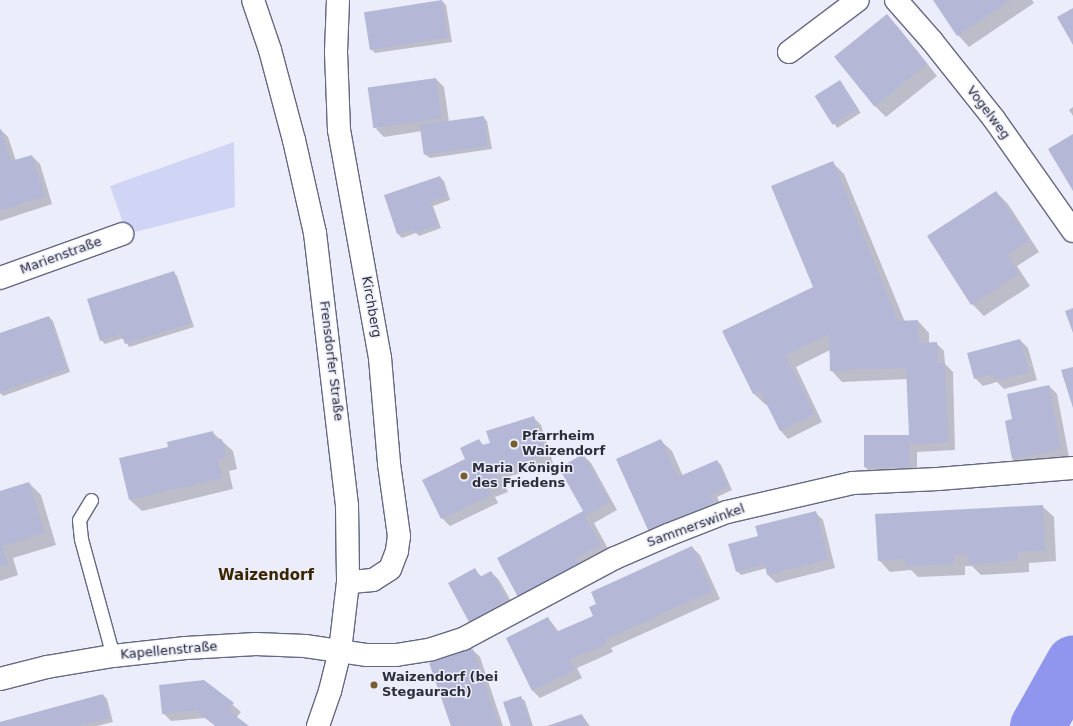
<!DOCTYPE html>
<meta charset="utf-8">
<style>
body{margin:0}
#map{position:relative;width:1073px;height:726px;overflow:hidden;background:#ecedfa;font-family:"DejaVu Sans",sans-serif}
div>[style]{position:absolute}
.green>*{inset:0;background:#d1d5f5}
.shadow>*{inset:0;background:#0003;transform-origin:0 0}
.river>*{height:55px;margin:-27.5px;padding:0 27.5px;transform-origin:27.5px;border-radius:27.5px;background:#9095ee}
.building>*{inset:0;background:#b4b8d6;transform-origin:0 0}
.roads{filter:drop-shadow(1px 0 #656883) drop-shadow(-1px 0 #656883) drop-shadow(0 1px #656883) drop-shadow(0 -1px #656883)}
.lane>*{height:13px;margin:-6.5px;padding:0 6.5px;transform-origin:6.5px;border-radius:6.5px;background:#fff}
.street>*{height:22px;margin:-11px;padding:0 11px;transform-origin:11px;border-radius:11px;background:#fff}
.secondary>*{height:22px;margin:-11px;padding:0 11px;transform-origin:11px;border-radius:11px;background:#fff}
.dots>*{width:11px;height:11px;translate:-50% -50%;box-sizing:border-box;border:2px solid #ecedfa;border-radius:50%}
span{translate:-50% -50%;white-space:nowrap;text-align:center;line-height:1.15;-webkit-text-stroke:3px #ecedfa;paint-order:stroke}
.street-label{font-size:13px;color:#2c2e3a}
.poi-label{font-size:13px;color:#2c2e3a;font-weight:700}
.left{translate:0 -50%;text-align:left}
.quarter-label{font-size:15px;color:#392600;font-weight:700}
</style>
<div id="map">
<div class="green">
<i style="clip-path:polygon(234px 142px,235px 207px,127px 234px,110px 186px)"></i>
</div>
<div class="shadow">
<i style="clip-path:polygon(934px 0,1032px 0,1034px 3px,969px 47px,958px 35px)"></i>
<i style="clip-path:polygon(442px 1px,446px 5px,452px 42px,375px 53px,371px 49px)"></i>
<i style="clip-path:polygon(887px 16px,898px 27px,937px 76px,886px 117px,874px 105px)"></i>
<i style="clip-path:polygon(436px 79px,444px 87px,449px 122px,483px 117px,487px 121px,492px 149px,430px 158px,426px 155px,422px 131px,384px 137px,376px 129px)"></i>
<i style="left:840px;top:81px;width:38px;height:28px;rotate:57deg"></i>
<i style="clip-path:polygon(1073px 107px,1073px 116px,1069px 110px)"></i>
<i style="clip-path:polygon(0 129px,8px 137px,16px 161px,32px 156px,40px 164px,52px 204px,0 221px)"></i>
<i style="clip-path:polygon(832px 162px,844px 174px,905px 322px,918px 321px,929px 333px,929px 343px,936px 343px,944px 351px,945px 364px,953px 372px,955px 450px,917px 452px,917px 475px,873px 475px,865px 467px,910px 436px,908px 379px,842px 382px,831px 370px,830px 350px,796px 367px,822px 422px,788px 439px,781px 431px,768px 404px,766px 405px,754px 394px,723px 332px,814px 288px)"></i>
<i style="clip-path:polygon(440px 177px,444px 181px,450px 200px,433px 206px,441px 228px,419px 236px,416px 233px,402px 238px,398px 234px,385px 196px)"></i>
<i style="clip-path:polygon(996px 192px,1008px 204px,1039px 252px,1017px 266px,1030px 286px,984px 316px,972px 304px,928px 237px)"></i>
<i style="clip-path:polygon(173px 272px,177px 276px,194px 327px,129px 347px,124px 338px,105px 344px,101px 340px)"></i>
<i style="clip-path:polygon(49px 317px,53px 321px,70px 372px,3px 396px,0 393px,0 334px)"></i>
<i style="clip-path:polygon(1020px 340px,1028px 348px,1037px 380px,1004px 389px,997px 382px,983px 386px,975px 378px)"></i>
<i style="clip-path:polygon(1049px 386px,1057px 394px,1069px 457px,1021px 467px,1013px 459px,1013px 420px)"></i>
<i style="clip-path:polygon(533px 417px,541px 425px,553px 463px,502px 479px,508px 492px,495px 497px,498px 503px,450px 526px,442px 518px,467px 460px,479px 440px,484px 446px,491px 443px)"></i>
<i style="clip-path:polygon(212px 432px,233px 451px,237px 469px,229px 471px,233px 489px,142px 511px,130px 500px)"></i>
<i style="clip-path:polygon(660px 440px,672px 451px,683px 476px,717px 461px,721px 465px,732px 490px,717px 497px,725px 514px,661px 543px)"></i>
<i style="clip-path:polygon(583px 455px,591px 463px,617px 510px,594px 523px,612px 556px,531px 610px,584px 512px)"></i>
<i style="clip-path:polygon(29px 483px,41px 495px,56px 545px,13px 558px,18px 575px,0 581px,0 492px)"></i>
<i style="clip-path:polygon(1042px 506px,1054px 517px,1056px 561px,1029px 563px,1029px 572px,981px 575px,972px 566px,965px 566px,965px 575px,918px 577px,911px 570px,890px 572px,879px 560px)"></i>
<i style="clip-path:polygon(815px 512px,823px 520px,835px 568px,776px 583px,768px 575px,767px 568px,741px 575px,737px 571px,760px 540px)"></i>
<i style="clip-path:polygon(692px 547px,700px 555px,720px 599px,611px 648px,613px 652px,577px 668px,582px 678px,540px 698px,533px 691px,548px 618px,559px 632px,594px 616px)"></i>
<i style="clip-path:polygon(475px 570px,482px 577px,491px 572px,499px 580px,515px 608px,478px 629px,470px 621px)"></i>
<i style="clip-path:polygon(472px 649px,480px 657px,503px 726px,452px 726px)"></i>
<i style="clip-path:polygon(204px 681px,241px 712px,236px 718px,247px 726px,215px 726px,205px 718px,171px 721px,163px 713px)"></i>
<i style="clip-path:polygon(103px 695px,107px 699px,113px 722px,97px 726px,0 726px,0 723px)"></i>
<i style="clip-path:polygon(521px 698px,525px 701px,533px 726px,512px 726px)"></i>
<i style="clip-path:polygon(582px 715px,590px 726px,549px 726px)"></i>
</div>
<div class="river">
<i style="left:1037px;top:726px;width:73px;rotate:-60.6deg"></i>
</div>
<div class="building">
<i style="left:442px;top:0;width:38px;height:79px;rotate:81deg"></i>
<i style="clip-path:polygon(933px 0,1011px 0,957px 36px)"></i>
<i style="clip-path:polygon(1073px 8px,1073px 45px,1057px 17px)"></i>
<i style="left:887px;top:14px;width:64px;height:68px;rotate:51deg"></i>
<i style="left:436px;top:78px;width:41px;height:69px;rotate:82deg"></i>
<i style="left:840px;top:80px;width:34px;height:30px;rotate:58deg"></i>
<i style="left:484px;top:116px;width:30px;height:65px;rotate:82deg"></i>
<i style="clip-path:polygon(0 128px,11px 161px,32px 155px,45px 196px,0 211px)"></i>
<i style="clip-path:polygon(1073px 134px,1073px 191px,1048px 149px)"></i>
<i style="clip-path:polygon(833px 161px,898px 321px,918px 320px,919px 343px,937px 342px,938px 363px,945px 363px,948px 443px,909px 444px,910px 467px,864px 467px,864px 435px,909px 435px,906px 368px,830px 371px,829px 334px,785px 355px,815px 414px,780px 431px,760px 391px,753px 394px,722px 331px,813px 287px,771px 186px)"></i>
<i style="clip-path:polygon(440px 176px,447px 196px,430px 202px,438px 225px,415px 233px,413px 229px,397px 234px,384px 195px)"></i>
<i style="clip-path:polygon(996px 191px,1029px 241px,1007px 255px,1019px 274px,971px 305px,927px 236px)"></i>
<i style="clip-path:polygon(174px 271px,191px 323px,125px 344px,121px 334px,100px 341px,87px 299px)"></i>
<i style="clip-path:polygon(1073px 308px,1073px 333px,1065px 311px)"></i>
<i style="clip-path:polygon(49px 316px,67px 369px,0 392px,0 333px)"></i>
<i style="clip-path:polygon(1020px 339px,1029px 372px,995px 381px,993px 374px,974px 379px,967px 353px)"></i>
<i style="clip-path:polygon(1073px 367px,1073px 408px,1061px 370px)"></i>
<i style="clip-path:polygon(1049px 385px,1061px 449px,1012px 459px,1005px 421px,1012px 419px,1007px 394px)"></i>
<i style="clip-path:polygon(534px 416px,545px 455px,495px 471px,500px 483px,488px 489px,491px 495px,441px 519px,422px 480px,465px 459px,460px 448px,479px 439px,482px 445px,490px 443px,486px 431px)"></i>
<i style="clip-path:polygon(213px 431px,215px 440px,222px 439px,226px 457px,218px 459px,222px 478px,129px 500px,119px 458px,168px 447px,167px 442px)"></i>
<i style="clip-path:polygon(661px 439px,678px 477px,717px 460px,729px 487px,710px 495px,714px 502px,649px 532px,616px 459px)"></i>
<i style="clip-path:polygon(583px 454px,610px 502px,585px 516px,601px 545px,576px 558px,580px 566px,519px 599px,497px 558px,583px 511px,559px 468px)"></i>
<i style="clip-path:polygon(29px 482px,45px 533px,2px 546px,8px 564px,0 566px,0 491px)"></i>
<i style="clip-path:polygon(1043px 505px,1045px 550px,1018px 552px,1018px 561px,969px 564px,968px 554px,954px 555px,954px 564px,906px 566px,905px 559px,878px 561px,875px 514px)"></i>
<i style="clip-path:polygon(816px 511px,828px 560px,767px 575px,765px 564px,736px 572px,728px 544px,758px 536px,755px 526px)"></i>
<i style="clip-path:polygon(692px 546px,712px 591px,604px 640px,606px 644px,570px 660px,575px 670px,532px 691px,506px 638px,548px 617px,556px 632px,593px 616px,589px 607px,596px 604px,591px 592px)"></i>
<i style="clip-path:polygon(475px 568px,480px 577px,491px 571px,507px 600px,469px 622px,448px 583px)"></i>
<i style="clip-path:polygon(472px 648px,499px 726px,451px 726px,429px 663px)"></i>
<i style="clip-path:polygon(204px 680px,234px 703px,228px 710px,249px 726px,216px 726px,196px 710px,162px 714px,159px 685px)"></i>
<i style="clip-path:polygon(103px 694px,110px 718px,79px 726px,0 726px,0 722px)"></i>
<i style="clip-path:polygon(521px 696px,531px 726px,511px 726px,503px 702px)"></i>
<i style="clip-path:polygon(582px 714px,586px 726px,547px 726px)"></i>
</div>
<div class="roads">
<div class="lane">
<i style="left:91px;top:500px;width:23px;rotate:121deg"></i>
<i style="left:79px;top:520px;width:19px;rotate:84deg"></i>
<i style="left:81px;top:539px;width:121px;rotate:74.7deg"></i>
</div>
<div class="street">
<i style="left:338px;top:0;width:52px;rotate:92.2deg"></i>
<i style="left:336px;top:52px;width:78px;rotate:87.8deg"></i>
<i style="left:339px;top:130px;width:232px;rotate:79.8deg"></i>
<i style="left:380px;top:358px;width:106px;rotate:85.1deg"></i>
<i style="left:389px;top:464px;width:73px;rotate:82.1deg"></i>
<i style="left:399px;top:536px;width:15px;rotate:98deg"></i>
<i style="left:397px;top:551px;width:19px;rotate:111deg"></i>
<i style="left:390px;top:569px;width:20px;rotate:147deg"></i>
<i style="left:373px;top:580px;width:25px;rotate:175deg"></i>
<i style="left:896px;top:0;width:55px;rotate:48.7deg"></i>
<i style="left:932px;top:41px;width:100px;rotate:51.5deg"></i>
<i style="left:994px;top:119px;width:137px;rotate:54.8deg"></i>
<i style="left:789px;top:52px;width:86px;rotate:-37deg"></i>
<i style="left:0;top:278px;width:130px;rotate:-19.8deg"></i>
<i style="left:0;top:679px;width:49px;rotate:-14.3deg"></i>
<i style="left:47px;top:667px;width:67px;rotate:-9.5deg"></i>
<i style="left:113px;top:656px;width:73px;rotate:-6.3deg"></i>
<i style="left:186px;top:648px;width:70px;rotate:-3.3deg"></i>
<i style="left:256px;top:644px;width:49px;rotate:2.3deg"></i>
<i style="left:305px;top:646px;width:63px;rotate:8.3deg"></i>
<i style="left:367px;top:655px;width:29px"></i>
<i style="left:396px;top:655px;width:36px;rotate:-9deg"></i>
<i style="left:432px;top:649px;width:33px;rotate:-18deg"></i>
<i style="left:463px;top:639px;width:172px;rotate:-28.1deg"></i>
<i style="left:615px;top:558px;width:58px;rotate:-23.5deg"></i>
<i style="left:668px;top:535px;width:63px;rotate:-21.3deg"></i>
<i style="left:727px;top:512px;width:129px;rotate:-13deg"></i>
<i style="left:853px;top:483px;width:85px;rotate:-2.7deg"></i>
<i style="left:938px;top:479px;width:135px;rotate:-4.7deg"></i>
</div>
<div class="secondary">
<i style="left:253px;top:0;width:53px;rotate:71.2deg"></i>
<i style="left:270px;top:50px;width:93px;rotate:75.1deg"></i>
<i style="left:294px;top:140px;width:95px;rotate:77.3deg"></i>
<i style="left:315px;top:233px;width:275px;rotate:83.3deg"></i>
<i style="left:347px;top:506px;width:76px;rotate:89.2deg"></i>
<i style="left:348px;top:582px;width:69px;rotate:96.6deg"></i>
<i style="left:340px;top:651px;width:41px;rotate:104deg"></i>
<i style="left:330px;top:691px;width:37px;rotate:109deg"></i>
</div>
</div>
<div class="dots">
<i style="left:514px;top:444px;background:#785e2f"></i>
<i style="left:464px;top:476px;background:#785e2f"></i>
<i style="left:374px;top:685px;background:#785e2f"></i>
</div>
<div class="street-label">
<span style="left:988px;top:113px;rotate:53deg">Vogelweg</span>
<span style="left:61px;top:256px;rotate:-20deg">Marienstraße</span>
<span style="left:371px;top:307px;rotate:80deg">Kirchberg</span>
<span style="left:331px;top:361px;rotate:83deg">Frensdorfer Straße</span>
<span style="left:696px;top:526px;rotate:-20deg">Sammerswinkel</span>
<span style="left:169px;top:651px;rotate:-5deg">Kapellenstraße</span>
</div>
<div class="poi-label">
<span class="left" style="left:522px;top:444px">Pfarrheim<br>Waizendorf</span>
<span class="left" style="left:472px;top:476px">Maria Königin<br>des Friedens</span>
<span class="left" style="left:382px;top:685px">Waizendorf (bei<br>Stegaurach)</span>
</div>
<div class="quarter-label">
<span style="left:266px;top:576px">Waizendorf</span>
</div>
</div>
